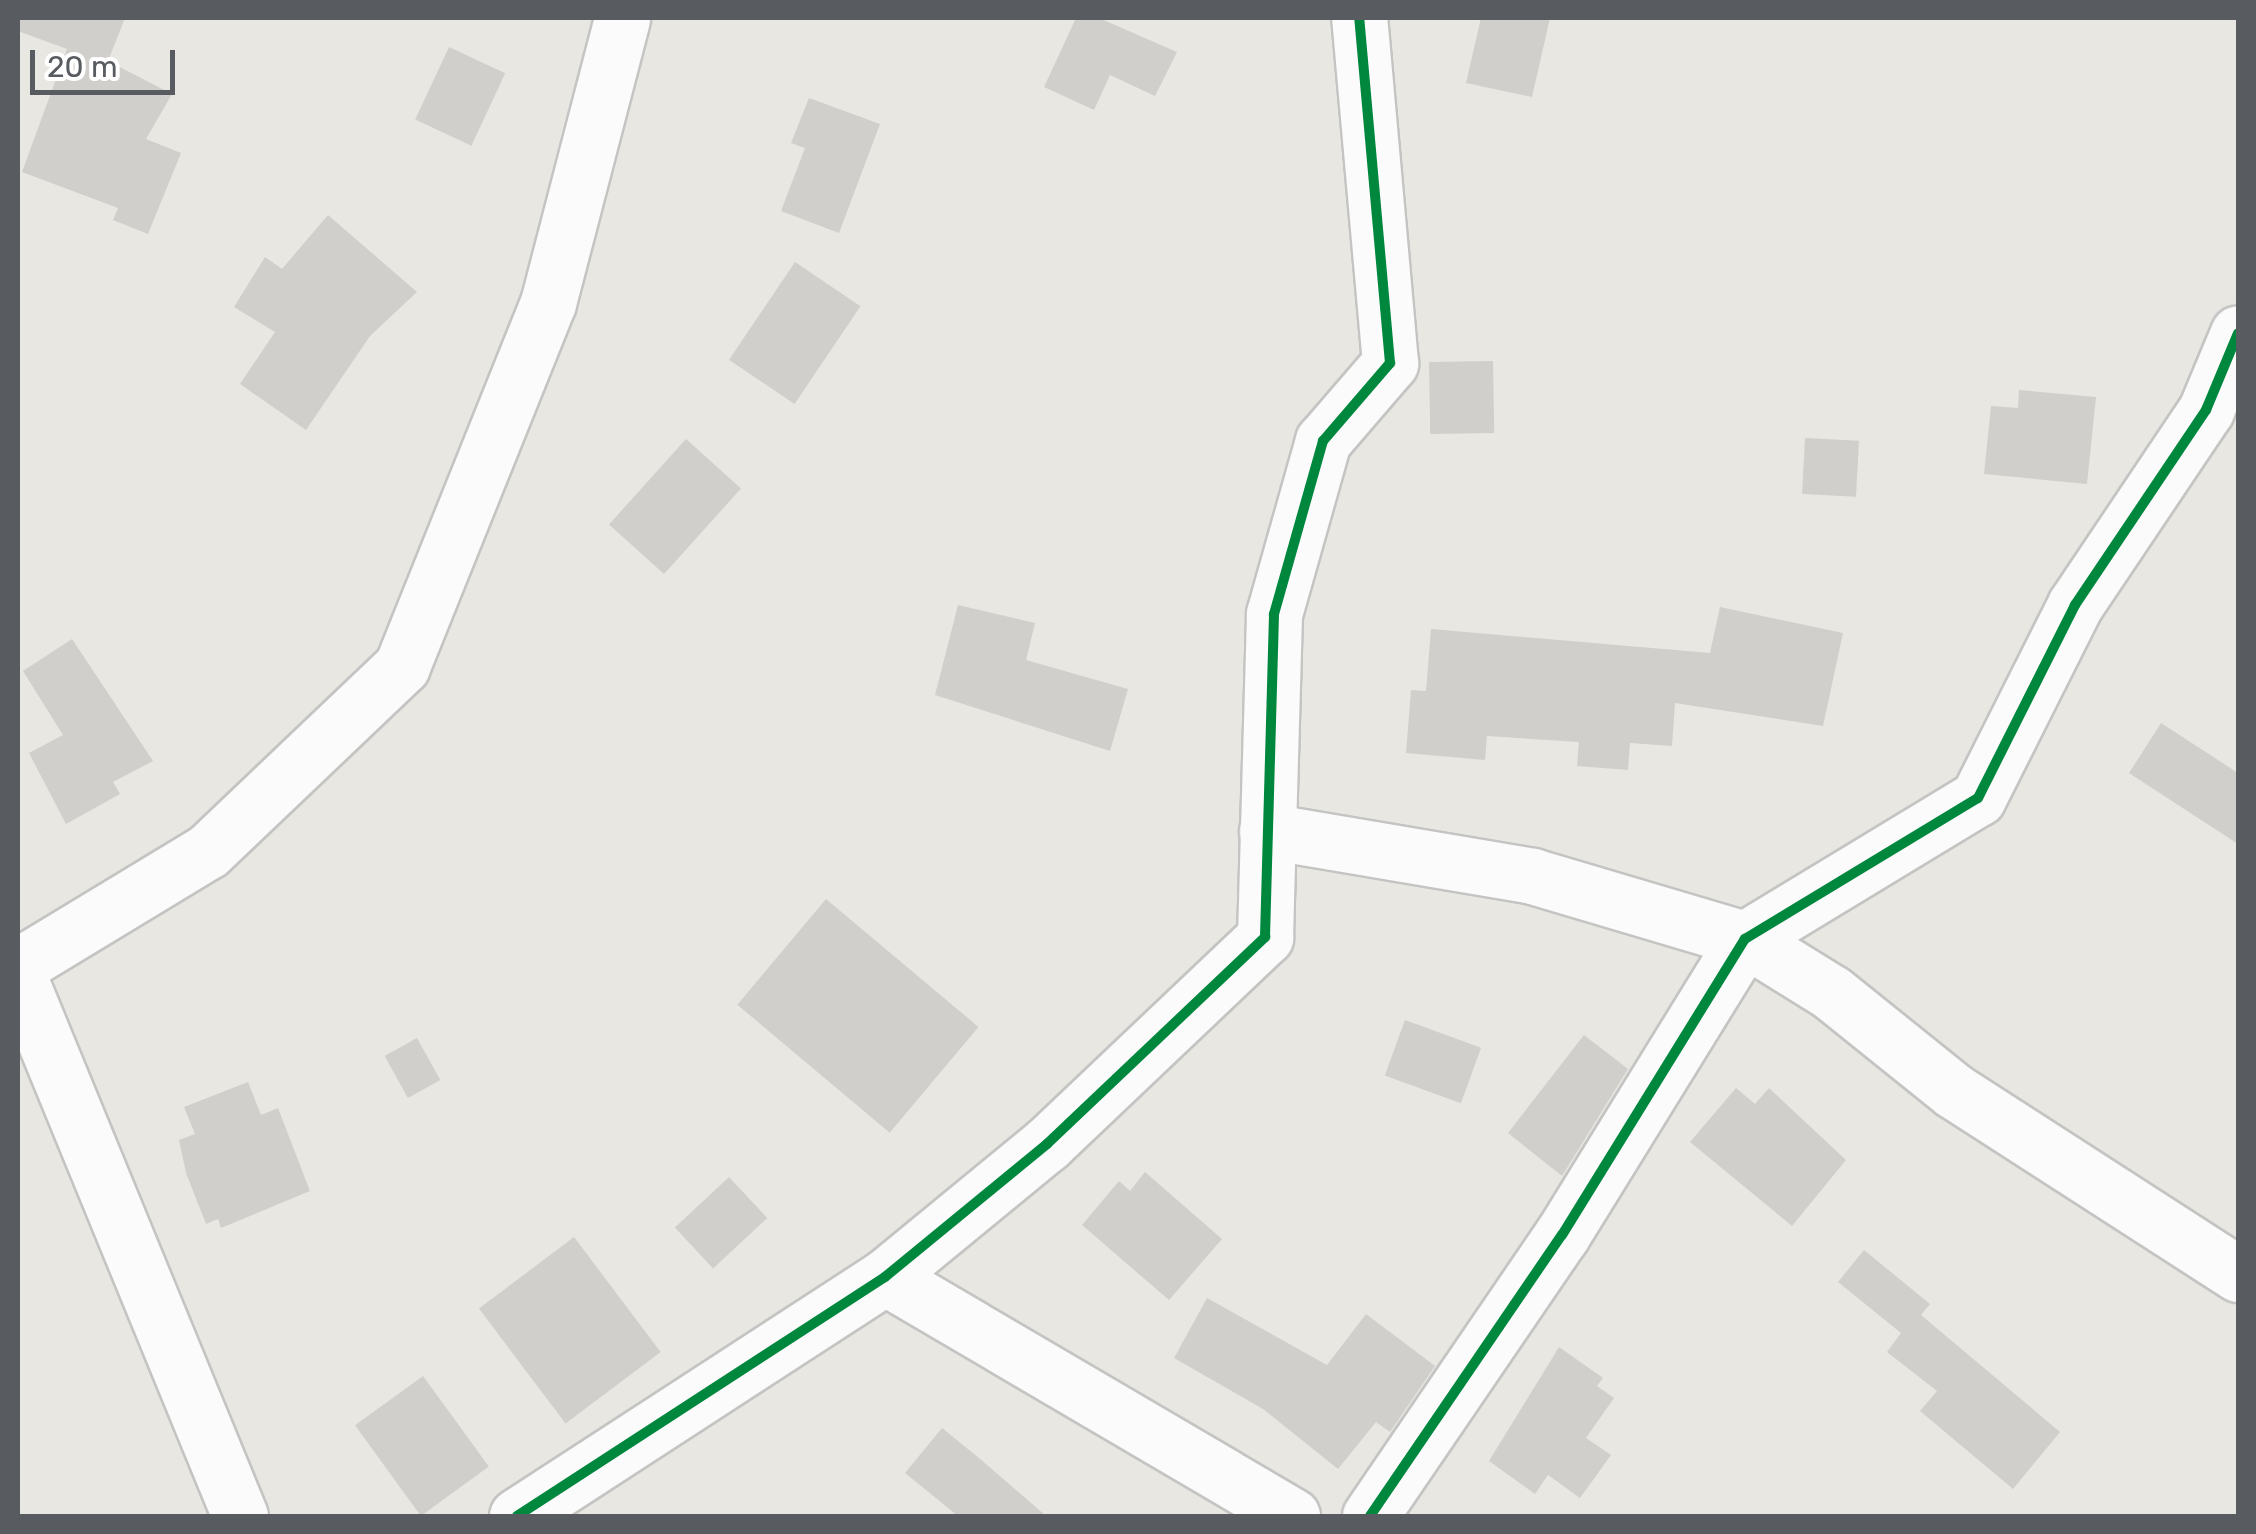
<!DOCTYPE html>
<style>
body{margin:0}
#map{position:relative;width:2256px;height:1534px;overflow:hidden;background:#e8e7e2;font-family:Rubik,sans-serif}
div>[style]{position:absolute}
.building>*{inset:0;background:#d0cfcc;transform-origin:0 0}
.roads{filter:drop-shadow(2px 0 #c4c4c3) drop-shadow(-2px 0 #c4c4c3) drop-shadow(0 2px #c4c4c3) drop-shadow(0 -2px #c4c4c3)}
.minor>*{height:55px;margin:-27.5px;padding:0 27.5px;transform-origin:27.5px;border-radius:27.5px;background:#fcfbfb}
.cycleway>*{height:10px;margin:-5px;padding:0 5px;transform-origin:5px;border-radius:5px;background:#00873e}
span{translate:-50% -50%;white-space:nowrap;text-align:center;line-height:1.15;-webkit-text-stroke:8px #fff;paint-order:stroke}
.frame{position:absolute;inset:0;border:20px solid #585c60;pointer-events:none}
.scale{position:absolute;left:30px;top:50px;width:145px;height:45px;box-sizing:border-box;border:5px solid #585c60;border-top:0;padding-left:12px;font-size:30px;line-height:35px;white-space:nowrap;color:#585c60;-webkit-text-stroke:8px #fff;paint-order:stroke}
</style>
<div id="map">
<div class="building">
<i style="clip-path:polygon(18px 18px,125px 18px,108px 61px,172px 94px,146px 139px,181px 153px,148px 234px,113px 220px,118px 208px,22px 172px,67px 49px,18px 31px)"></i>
<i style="clip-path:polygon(1076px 18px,1099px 18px,1177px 52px,1155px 96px,1110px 75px,1094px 110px,1044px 87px)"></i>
<i style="clip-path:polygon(1481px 18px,1550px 18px,1532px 97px,1466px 83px)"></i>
<i style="left:449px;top:47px;width:62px;height:80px;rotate:25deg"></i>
<i style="clip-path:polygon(809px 98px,880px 124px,839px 233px,781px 211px,805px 148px,791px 143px)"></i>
<i style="clip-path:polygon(328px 215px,417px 292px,370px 336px,306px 430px,240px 384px,275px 332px,234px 307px,265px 257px,282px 269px)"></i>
<i style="left:795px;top:262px;width:79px;height:118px;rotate:34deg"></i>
<i style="left:1493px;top:361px;width:72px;height:64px;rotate:89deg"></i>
<i style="clip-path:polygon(2019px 390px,2096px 397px,2087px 484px,1984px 474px,1991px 406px,2018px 408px)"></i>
<i style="left:1805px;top:438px;width:54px;height:56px;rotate:3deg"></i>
<i style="left:686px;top:439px;width:74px;height:115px;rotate:42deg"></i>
<i style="clip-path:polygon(958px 605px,1035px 623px,1026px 660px,1128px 689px,1110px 751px,935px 695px)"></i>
<i style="clip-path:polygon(1720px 607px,1843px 633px,1823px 726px,1675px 703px,1672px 746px,1630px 743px,1628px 770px,1577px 766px,1579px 742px,1487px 736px,1485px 760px,1406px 753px,1411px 690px,1426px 691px,1431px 629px,1710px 653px)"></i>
<i style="clip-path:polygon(72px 639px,153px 761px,113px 782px,120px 794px,66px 824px,29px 753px,63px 735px,23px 671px)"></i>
<i style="clip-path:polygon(2161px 723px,2238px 773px,2238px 844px,2129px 773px)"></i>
<i style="left:826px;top:899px;width:199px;height:138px;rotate:40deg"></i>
<i style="left:1405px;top:1020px;width:81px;height:59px;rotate:20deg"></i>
<i style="clip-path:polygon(1584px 1035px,1628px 1069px,1562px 1176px,1508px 1133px)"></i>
<i style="left:417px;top:1038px;width:48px;height:37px;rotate:61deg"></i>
<i style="clip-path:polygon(248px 1082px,261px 1115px,278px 1108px,310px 1191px,221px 1228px,218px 1219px,206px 1224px,186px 1173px,179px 1140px,195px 1134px,184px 1107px)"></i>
<i style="clip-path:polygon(1736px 1088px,1755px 1104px,1769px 1088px,1846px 1160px,1792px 1226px,1690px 1142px)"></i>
<i style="clip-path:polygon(1145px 1172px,1222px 1239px,1169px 1300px,1082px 1225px,1119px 1181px,1130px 1191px)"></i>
<i style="left:729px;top:1177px;width:56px;height:74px;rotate:47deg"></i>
<i style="left:574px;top:1237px;width:144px;height:119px;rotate:53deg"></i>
<i style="clip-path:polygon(1864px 1250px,1930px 1304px,1921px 1315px,2060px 1432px,2013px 1489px,1920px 1411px,1937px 1391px,1887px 1352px,1901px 1333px,1838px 1282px)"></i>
<i style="clip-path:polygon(1207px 1298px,1327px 1365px,1366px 1314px,1435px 1366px,1390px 1432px,1376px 1422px,1338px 1469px,1263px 1409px,1174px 1358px)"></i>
<i style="clip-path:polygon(1559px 1347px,1603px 1378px,1597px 1386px,1614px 1398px,1586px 1438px,1611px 1455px,1580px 1498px,1548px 1475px,1535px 1494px,1489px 1461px)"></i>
<i style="left:423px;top:1376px;width:112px;height:84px;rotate:54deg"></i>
<i style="clip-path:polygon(942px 1428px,979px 1458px,1046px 1516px,958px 1516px,905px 1473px)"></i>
</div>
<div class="roads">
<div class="minor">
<i style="left:1267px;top:831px;width:269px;rotate:9.6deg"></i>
<i style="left:1532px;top:876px;width:222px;rotate:16.5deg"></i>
<i style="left:1745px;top:939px;width:102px;rotate:31.8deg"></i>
<i style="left:1832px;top:993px;width:156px;rotate:38.8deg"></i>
<i style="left:1954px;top:1091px;width:338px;rotate:32.8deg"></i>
<i style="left:18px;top:966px;width:222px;rotate:-31.2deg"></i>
<i style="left:208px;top:851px;width:268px;rotate:-43.6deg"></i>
<i style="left:402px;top:666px;width:391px;rotate:-68.1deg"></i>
<i style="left:548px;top:303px;width:294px;rotate:-75.4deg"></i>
<i style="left:18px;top:975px;width:585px;rotate:67.69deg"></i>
<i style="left:885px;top:1277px;width:472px;rotate:30.4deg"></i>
<i style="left:517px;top:1516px;width:439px;rotate:-33deg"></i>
<i style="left:885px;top:1277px;width:210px;rotate:-39.4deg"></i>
<i style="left:1047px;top:1144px;width:301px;rotate:-43.5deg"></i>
<i style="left:1265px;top:937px;width:323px;rotate:-88.4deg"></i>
<i style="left:1274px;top:614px;width:180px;rotate:-74.2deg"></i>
<i style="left:1323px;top:441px;width:103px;rotate:-49.3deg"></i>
<i style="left:1390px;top:363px;width:346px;rotate:-95.1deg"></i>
<i style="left:1370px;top:1516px;width:340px;rotate:-55.7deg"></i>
<i style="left:1562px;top:1235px;width:348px;rotate:-58.3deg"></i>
<i style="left:1745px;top:939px;width:272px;rotate:-31.2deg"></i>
<i style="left:1978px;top:798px;width:216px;rotate:-63.3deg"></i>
<i style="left:2075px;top:605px;width:235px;rotate:-56.1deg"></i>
<i style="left:2206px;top:410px;width:83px;rotate:-67.4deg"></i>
</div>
</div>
<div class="cycleway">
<i style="left:517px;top:1516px;width:439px;rotate:-33deg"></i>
<i style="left:885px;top:1277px;width:210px;rotate:-39.4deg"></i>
<i style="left:1047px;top:1144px;width:301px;rotate:-43.5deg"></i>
<i style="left:1265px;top:937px;width:323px;rotate:-88.4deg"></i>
<i style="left:1274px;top:614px;width:180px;rotate:-74.2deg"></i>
<i style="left:1323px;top:441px;width:103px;rotate:-49.3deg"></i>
<i style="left:1390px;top:363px;width:346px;rotate:-95.1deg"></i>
<i style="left:1370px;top:1516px;width:340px;rotate:-55.7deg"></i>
<i style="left:1562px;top:1235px;width:348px;rotate:-58.3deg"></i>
<i style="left:1745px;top:939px;width:272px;rotate:-31.2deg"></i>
<i style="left:1978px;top:798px;width:216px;rotate:-63.3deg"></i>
<i style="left:2075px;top:605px;width:235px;rotate:-56.1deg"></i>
<i style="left:2206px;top:410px;width:83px;rotate:-67.4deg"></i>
</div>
<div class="frame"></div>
<div class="scale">20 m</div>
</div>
